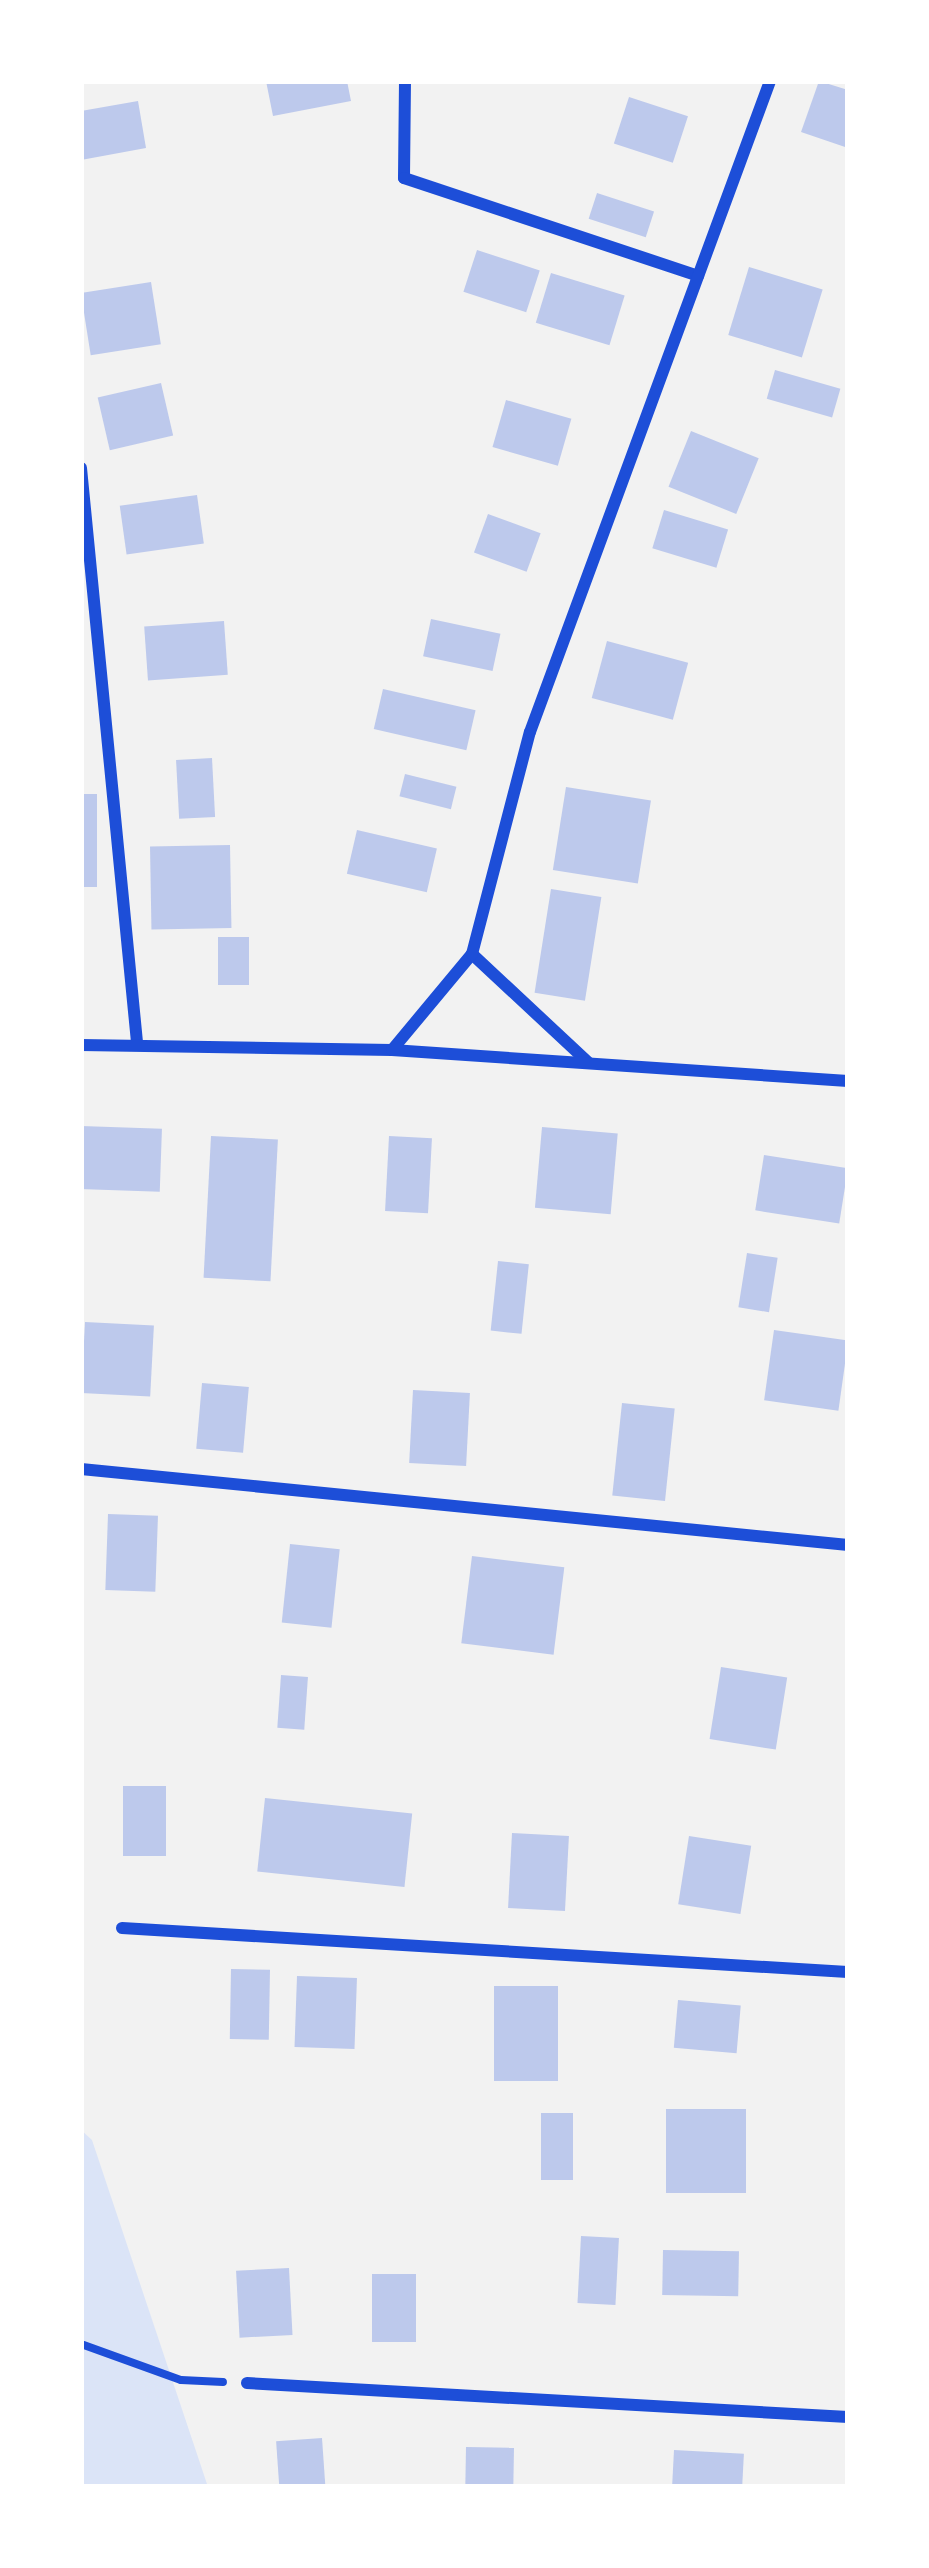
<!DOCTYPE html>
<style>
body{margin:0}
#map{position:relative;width:929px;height:2568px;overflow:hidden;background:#f2f2f2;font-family:Bitter,serif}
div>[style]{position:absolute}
.green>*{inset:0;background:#dbe4f7}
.building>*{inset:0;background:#bdc9ec;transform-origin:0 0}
.path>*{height:8px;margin:-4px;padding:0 4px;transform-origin:4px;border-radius:4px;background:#1d4ed8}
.minor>*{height:12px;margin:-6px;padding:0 6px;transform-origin:6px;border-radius:6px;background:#1d4ed8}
span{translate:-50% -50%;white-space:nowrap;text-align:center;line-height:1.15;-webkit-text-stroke:12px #fff;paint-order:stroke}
.frame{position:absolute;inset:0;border:84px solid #fff;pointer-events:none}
</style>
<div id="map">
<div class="green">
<i style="clip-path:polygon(81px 2130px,92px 2140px,208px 2487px,81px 2487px)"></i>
</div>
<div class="building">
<i style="clip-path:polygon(266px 81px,347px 81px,351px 101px,273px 116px)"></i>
<i style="clip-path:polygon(819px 81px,848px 90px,848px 148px,801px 132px)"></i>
<i style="left:629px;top:97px;width:62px;height:49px;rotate:18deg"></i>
<i style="clip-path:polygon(138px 101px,146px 148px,81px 160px,81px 111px)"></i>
<i style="left:597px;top:193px;width:60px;height:27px;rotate:18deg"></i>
<i style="left:477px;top:250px;width:66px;height:44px;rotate:18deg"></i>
<i style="left:749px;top:267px;width:77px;height:71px;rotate:17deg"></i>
<i style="left:551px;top:273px;width:77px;height:52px;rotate:17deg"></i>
<i style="left:151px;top:282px;width:63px;height:71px;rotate:81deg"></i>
<i style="left:775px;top:370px;width:68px;height:30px;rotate:16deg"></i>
<i style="left:161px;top:383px;width:54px;height:65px;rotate:77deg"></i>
<i style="left:506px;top:400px;width:68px;height:49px;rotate:16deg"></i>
<i style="left:691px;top:431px;width:73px;height:60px;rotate:22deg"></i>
<i style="left:197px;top:495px;width:49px;height:78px;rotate:82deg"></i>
<i style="left:664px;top:510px;width:67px;height:40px;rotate:17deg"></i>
<i style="left:488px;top:514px;width:56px;height:41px;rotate:20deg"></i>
<i style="left:431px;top:619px;width:71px;height:38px;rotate:12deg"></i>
<i style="left:224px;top:621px;width:54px;height:80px;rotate:86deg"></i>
<i style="left:607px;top:641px;width:84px;height:59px;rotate:15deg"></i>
<i style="left:383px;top:689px;width:95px;height:41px;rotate:13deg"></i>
<i style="left:212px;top:758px;width:59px;height:36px;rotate:87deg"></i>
<i style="left:405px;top:774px;width:53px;height:23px;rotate:14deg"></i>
<i style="left:566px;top:787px;width:86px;height:84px;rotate:9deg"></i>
<i style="left:81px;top:794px;width:16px;height:93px"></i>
<i style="left:357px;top:830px;width:82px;height:45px;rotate:13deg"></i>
<i style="left:230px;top:845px;width:83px;height:80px;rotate:89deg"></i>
<i style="left:551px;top:889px;width:51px;height:105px;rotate:9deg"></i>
<i style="left:249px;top:937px;width:48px;height:31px;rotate:90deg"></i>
<i style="left:81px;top:1126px;width:81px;height:63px;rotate:2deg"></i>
<i style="left:542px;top:1127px;width:76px;height:81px;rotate:5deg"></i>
<i style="left:211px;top:1136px;width:67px;height:142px;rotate:3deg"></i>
<i style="left:389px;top:1136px;width:43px;height:75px;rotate:3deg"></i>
<i style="left:764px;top:1155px;width:85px;height:56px;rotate:9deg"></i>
<i style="left:747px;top:1253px;width:31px;height:55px;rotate:9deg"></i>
<i style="left:498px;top:1261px;width:31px;height:70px;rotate:6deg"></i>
<i style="left:85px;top:1322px;width:69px;height:71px;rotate:3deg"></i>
<i style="left:774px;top:1330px;width:75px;height:71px;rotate:8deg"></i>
<i style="left:202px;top:1383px;width:47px;height:66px;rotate:5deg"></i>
<i style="left:413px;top:1390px;width:57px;height:73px;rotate:3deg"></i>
<i style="left:622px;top:1403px;width:53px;height:93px;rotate:6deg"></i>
<i style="left:108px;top:1514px;width:50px;height:76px;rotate:2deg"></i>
<i style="left:290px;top:1544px;width:50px;height:79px;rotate:6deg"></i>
<i style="left:472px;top:1556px;width:93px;height:88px;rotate:7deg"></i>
<i style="left:721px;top:1667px;width:67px;height:73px;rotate:9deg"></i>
<i style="left:281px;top:1675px;width:27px;height:53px;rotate:4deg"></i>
<i style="left:123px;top:1786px;width:43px;height:70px"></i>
<i style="left:265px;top:1798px;width:148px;height:74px;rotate:6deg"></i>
<i style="left:512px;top:1833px;width:57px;height:75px;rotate:3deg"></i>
<i style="left:689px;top:1836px;width:63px;height:69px;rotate:9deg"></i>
<i style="left:231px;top:1969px;width:39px;height:70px;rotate:1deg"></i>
<i style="left:297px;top:1976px;width:60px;height:71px;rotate:2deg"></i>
<i style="left:558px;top:1986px;width:95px;height:64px;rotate:90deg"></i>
<i style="left:678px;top:2000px;width:63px;height:48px;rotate:5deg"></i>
<i style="left:666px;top:2109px;width:80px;height:84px"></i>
<i style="left:541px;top:2113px;width:32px;height:67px"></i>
<i style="left:581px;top:2236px;width:38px;height:67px;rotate:3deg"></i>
<i style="left:663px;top:2250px;width:76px;height:45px;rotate:1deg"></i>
<i style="left:289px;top:2268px;width:67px;height:53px;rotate:87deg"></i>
<i style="left:372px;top:2274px;width:44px;height:68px"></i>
<i style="left:322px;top:2438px;width:49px;height:46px;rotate:86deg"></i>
<i style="left:466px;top:2447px;width:48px;height:40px;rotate:1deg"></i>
<i style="left:674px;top:2450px;width:70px;height:37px;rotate:3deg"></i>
</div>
<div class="path">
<i style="left:81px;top:2344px;width:106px;rotate:19.8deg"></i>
<i style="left:181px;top:2380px;width:42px;rotate:2.7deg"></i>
</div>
<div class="minor">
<i style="left:405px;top:81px;width:97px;rotate:90.6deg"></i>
<i style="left:404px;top:178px;width:310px;rotate:18.4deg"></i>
<i style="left:81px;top:468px;width:577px;rotate:84.43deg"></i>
<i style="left:472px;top:954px;width:160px;rotate:43deg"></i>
<i style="left:81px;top:1045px;width:311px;rotate:0.9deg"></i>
<i style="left:392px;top:1050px;width:457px;rotate:3.9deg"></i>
<i style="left:392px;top:1050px;width:125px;rotate:-50.2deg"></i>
<i style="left:472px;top:954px;width:229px;rotate:-75.4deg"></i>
<i style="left:530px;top:732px;width:694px;rotate:-69.76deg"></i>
<i style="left:81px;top:1469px;width:771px;rotate:5.66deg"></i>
<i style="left:122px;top:1928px;width:727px;rotate:3.47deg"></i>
<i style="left:247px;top:2383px;width:602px;rotate:3.24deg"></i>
</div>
<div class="frame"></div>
</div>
